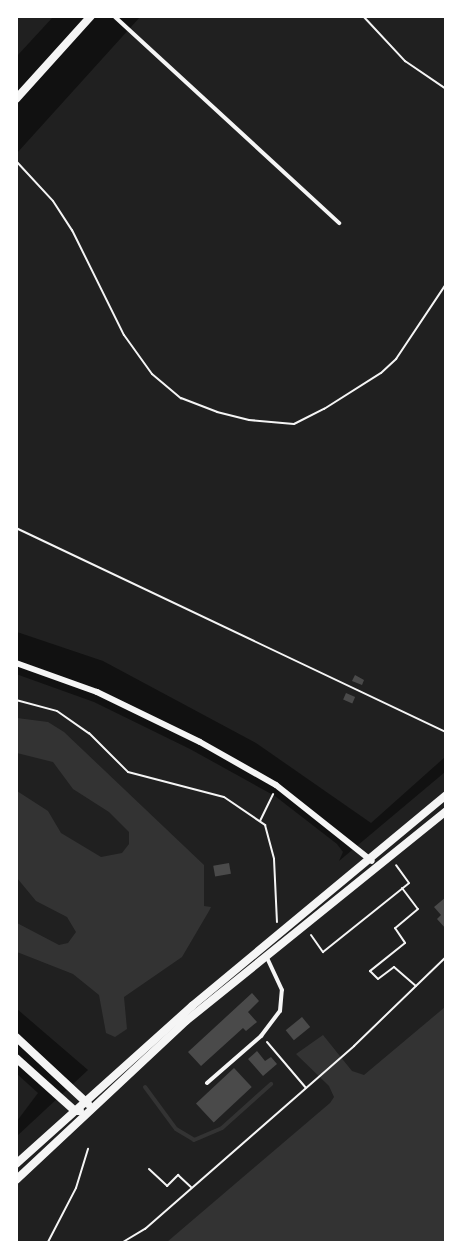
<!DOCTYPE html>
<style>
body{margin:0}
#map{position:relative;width:462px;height:1259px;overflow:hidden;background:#111;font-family:Signika,sans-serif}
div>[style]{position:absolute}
.green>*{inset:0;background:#202020}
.water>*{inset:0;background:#333}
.stream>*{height:4px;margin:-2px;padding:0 2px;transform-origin:2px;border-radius:2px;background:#333}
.building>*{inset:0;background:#4a4a4a;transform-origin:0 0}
.path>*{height:2px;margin:-1px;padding:0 1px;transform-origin:1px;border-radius:1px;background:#f5f5f5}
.service>*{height:4px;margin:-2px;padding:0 2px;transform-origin:2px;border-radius:2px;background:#f5f5f5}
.minor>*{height:6px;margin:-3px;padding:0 3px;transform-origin:3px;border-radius:3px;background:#f5f5f5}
.tertiary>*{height:8px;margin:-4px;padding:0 4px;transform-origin:4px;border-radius:4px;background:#f5f5f5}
span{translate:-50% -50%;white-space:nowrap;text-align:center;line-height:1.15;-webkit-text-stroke:4.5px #fff;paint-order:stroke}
.frame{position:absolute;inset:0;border:18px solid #fff;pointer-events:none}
</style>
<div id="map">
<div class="green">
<i style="clip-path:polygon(17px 16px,53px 17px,17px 56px,16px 17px)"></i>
<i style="clip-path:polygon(140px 17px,445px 17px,445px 757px,371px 823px,256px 743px,103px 661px,17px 632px,17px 153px)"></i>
<i style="clip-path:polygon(16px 674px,94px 702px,190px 749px,275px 796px,337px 844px,343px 852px,339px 861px,445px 772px,445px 1242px,17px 1242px,17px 1136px,88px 1070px,17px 1009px)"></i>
<i style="clip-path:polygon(16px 1073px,38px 1093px,17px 1121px,16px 1121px)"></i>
</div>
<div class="water">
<i style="clip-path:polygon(17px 718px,48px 722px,64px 732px,204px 865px,204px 906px,211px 907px,209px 911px,182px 957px,124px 997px,127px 1029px,115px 1037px,106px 1033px,99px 995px,73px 974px,17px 952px,17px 923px,59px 945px,68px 943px,76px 932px,67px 917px,36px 901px,17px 878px,17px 791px,48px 811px,61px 833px,101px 857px,122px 853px,129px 844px,129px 832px,109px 812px,73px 789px,53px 762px,17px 753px)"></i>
<i style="clip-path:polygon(445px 1007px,445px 1242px,167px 1242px,330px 1103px,334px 1097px,329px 1086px,296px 1054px,323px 1035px,352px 1071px,364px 1075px)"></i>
</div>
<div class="stream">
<i style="left:145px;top:1087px;width:52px;rotate:53.6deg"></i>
<i style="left:176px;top:1129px;width:21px;rotate:31deg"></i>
<i style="left:194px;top:1140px;width:30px;rotate:-23deg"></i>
<i style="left:222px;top:1128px;width:66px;rotate:-41.9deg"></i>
</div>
<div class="building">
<i style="clip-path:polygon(355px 675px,364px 680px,362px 685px,352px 681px)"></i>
<i style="left:346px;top:693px;width:10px;height:7px;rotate:24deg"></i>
<i style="left:229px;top:863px;width:11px;height:16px;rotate:80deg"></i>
<i style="clip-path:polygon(446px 897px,446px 929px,437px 919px,441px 915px,434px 907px)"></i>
<i style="clip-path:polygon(252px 993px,259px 1001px,248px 1012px,257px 1022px,246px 1031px,243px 1028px,201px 1066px,188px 1052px)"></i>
<i style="left:302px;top:1017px;width:13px;height:21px;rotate:51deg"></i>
<i style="clip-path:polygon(257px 1051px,265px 1061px,271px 1057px,277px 1064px,263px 1076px,248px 1059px)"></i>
<i style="left:234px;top:1068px;width:26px;height:52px;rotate:47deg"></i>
</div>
<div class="path">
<i style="left:363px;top:16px;width:62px;rotate:47deg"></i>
<i style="left:405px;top:61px;width:50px;rotate:34.3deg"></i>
<i style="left:16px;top:161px;width:54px;rotate:47.2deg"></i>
<i style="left:53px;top:201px;width:35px;rotate:57deg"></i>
<i style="left:72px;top:230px;width:117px;rotate:63.7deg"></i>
<i style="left:124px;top:335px;width:48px;rotate:54.3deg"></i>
<i style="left:152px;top:374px;width:38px;rotate:40deg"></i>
<i style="left:181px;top:398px;width:39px;rotate:21deg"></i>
<i style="left:217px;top:412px;width:33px;rotate:14deg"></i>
<i style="left:249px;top:420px;width:45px;rotate:5.1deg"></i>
<i style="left:294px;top:424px;width:34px;rotate:-27deg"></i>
<i style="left:324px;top:409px;width:67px;rotate:-32.3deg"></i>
<i style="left:381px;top:373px;width:21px;rotate:-43deg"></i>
<i style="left:396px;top:359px;width:90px;rotate:-56.3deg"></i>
<i style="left:16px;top:528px;width:476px;rotate:25.4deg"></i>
<i style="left:16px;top:700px;width:42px;rotate:15deg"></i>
<i style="left:57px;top:711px;width:39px;rotate:35deg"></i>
<i style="left:89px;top:733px;width:55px;rotate:45deg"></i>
<i style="left:128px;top:772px;width:99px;rotate:14.6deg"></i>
<i style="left:224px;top:797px;width:50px;rotate:34.3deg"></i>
<i style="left:265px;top:825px;width:35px;rotate:75deg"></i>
<i style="left:274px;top:859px;width:63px;rotate:87.3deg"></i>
<i style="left:260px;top:821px;width:30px;rotate:-64deg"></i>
<i style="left:402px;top:888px;width:26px;rotate:53deg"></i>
<i style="left:418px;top:909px;width:30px;rotate:140deg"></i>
<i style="left:395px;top:928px;width:18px;rotate:56deg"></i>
<i style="left:405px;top:943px;width:45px;rotate:141.3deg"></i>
<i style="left:370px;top:971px;width:11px;rotate:45deg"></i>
<i style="left:378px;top:979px;width:20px;rotate:-37deg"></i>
<i style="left:394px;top:967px;width:29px;rotate:41deg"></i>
<i style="left:311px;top:935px;width:21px;rotate:55deg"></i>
<i style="left:323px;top:952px;width:110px;rotate:-38.7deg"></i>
<i style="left:409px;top:883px;width:22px;rotate:-126deg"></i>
<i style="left:267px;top:1042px;width:60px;rotate:49.7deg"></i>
<i style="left:149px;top:1169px;width:25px;rotate:43deg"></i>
<i style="left:167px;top:1186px;width:16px;rotate:-45deg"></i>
<i style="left:178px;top:1175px;width:18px;rotate:43deg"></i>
<i style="left:48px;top:1242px;width:61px;rotate:-62.6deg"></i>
<i style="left:76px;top:1188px;width:41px;rotate:-72.9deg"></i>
<i style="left:123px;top:1242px;width:26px;rotate:-31deg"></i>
<i style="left:145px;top:1229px;width:278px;rotate:-41.2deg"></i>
<i style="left:354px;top:1046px;width:128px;rotate:-44.1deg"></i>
</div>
<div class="service">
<i style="left:114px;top:16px;width:306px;rotate:42.6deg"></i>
<i style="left:207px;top:1083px;width:72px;rotate:-41deg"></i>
<i style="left:261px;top:1036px;width:31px;rotate:-53deg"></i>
<i style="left:280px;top:1011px;width:21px;rotate:-85deg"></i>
<i style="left:282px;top:990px;width:35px;rotate:-115deg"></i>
</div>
<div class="minor">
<i style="left:16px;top:663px;width:86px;rotate:19.7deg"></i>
<i style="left:97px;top:692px;width:114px;rotate:25.9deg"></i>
<i style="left:200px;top:742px;width:87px;rotate:29.5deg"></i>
<i style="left:276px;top:785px;width:122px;rotate:38.4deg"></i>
</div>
<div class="tertiary">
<i style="left:16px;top:99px;width:112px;rotate:-47.9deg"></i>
<i style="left:16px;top:1037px;width:98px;rotate:42.9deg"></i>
<i style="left:16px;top:1058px;width:79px;rotate:41.9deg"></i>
<i style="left:75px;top:1111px;width:5px"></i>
<i style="left:16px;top:1164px;width:237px;rotate:-41.9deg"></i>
<i style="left:192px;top:1006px;width:330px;rotate:-39.7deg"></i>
<i style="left:16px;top:1180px;width:233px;rotate:-43.1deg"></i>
<i style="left:186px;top:1021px;width:334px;rotate:-38.9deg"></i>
</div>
<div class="frame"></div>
</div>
